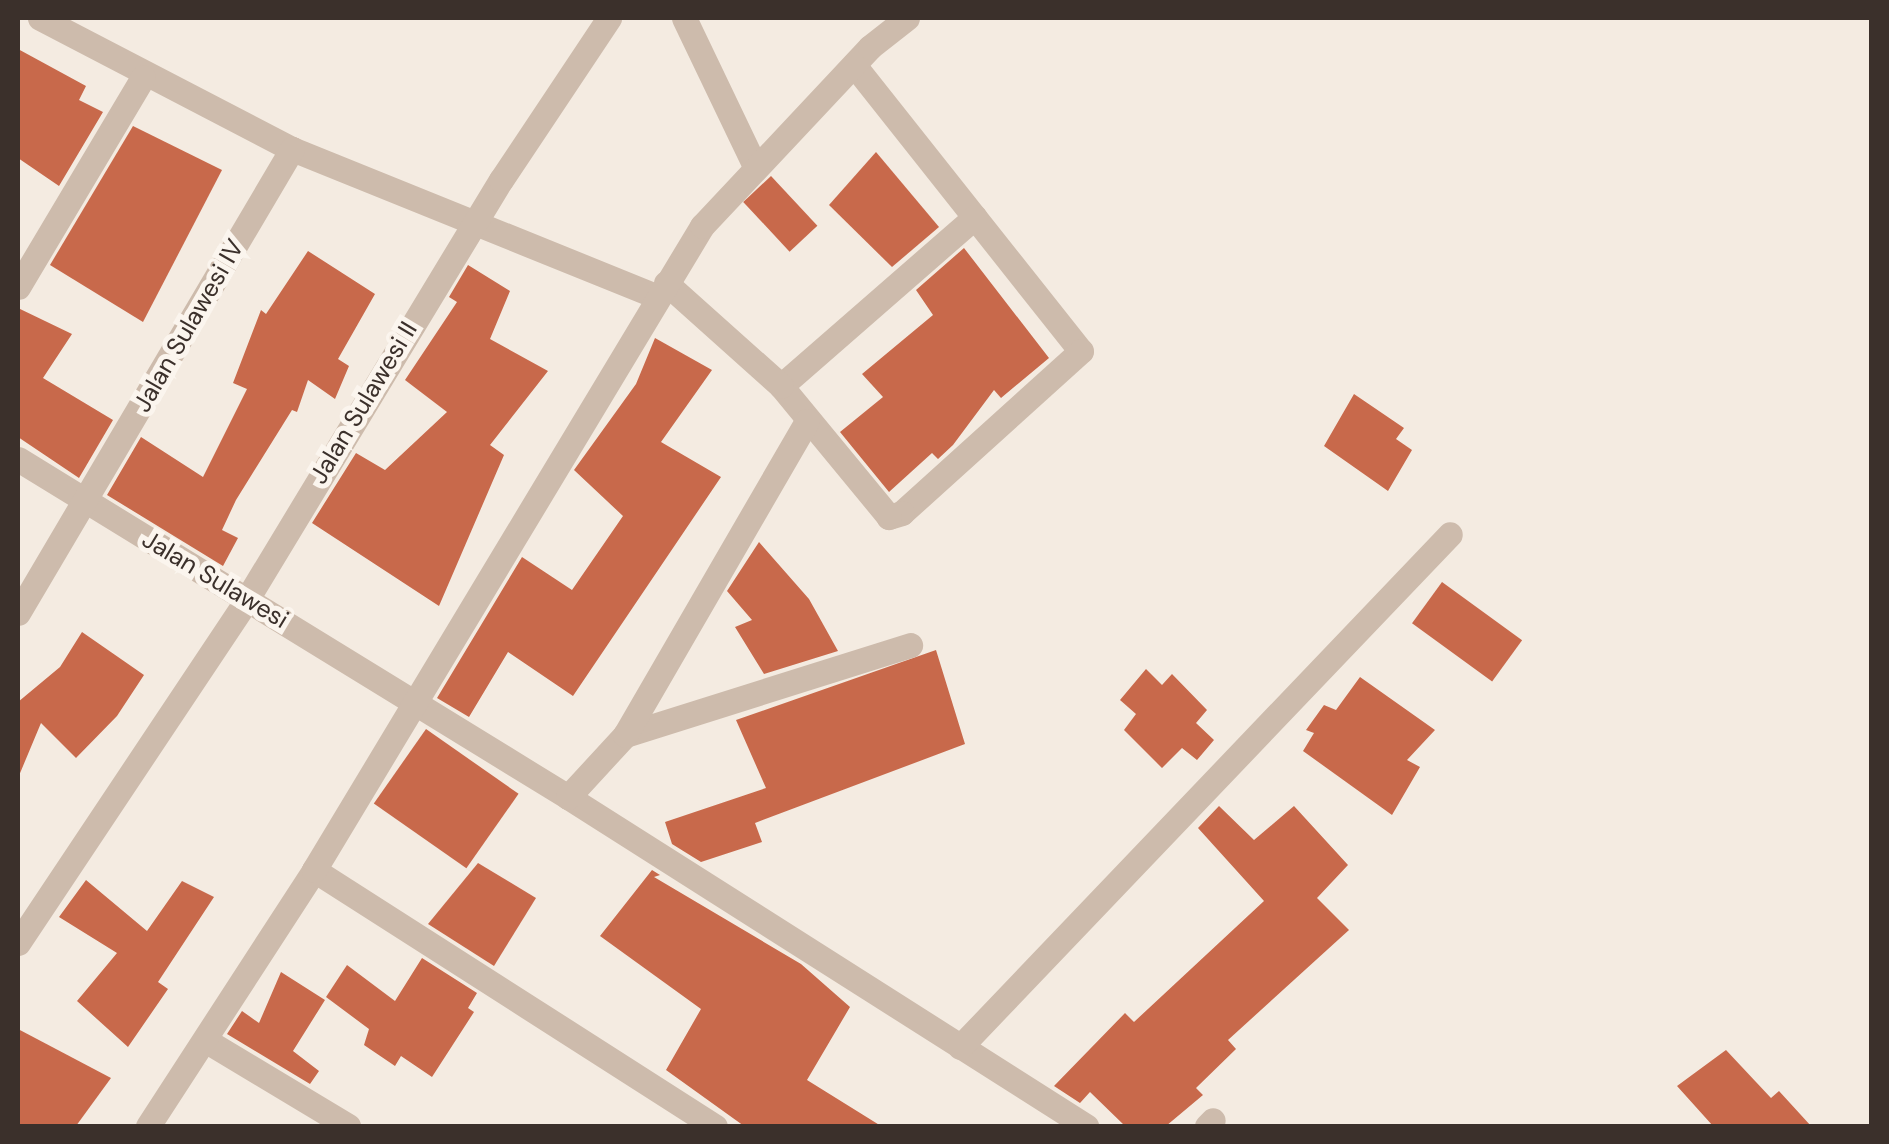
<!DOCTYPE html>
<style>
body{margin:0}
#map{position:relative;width:1889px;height:1144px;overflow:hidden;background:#f4ebe1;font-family:"DM Sans",sans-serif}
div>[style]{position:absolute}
.building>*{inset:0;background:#c8694b;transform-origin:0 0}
.minor>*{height:25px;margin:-12.5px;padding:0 12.5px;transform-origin:12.5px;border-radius:12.5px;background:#cdbbac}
span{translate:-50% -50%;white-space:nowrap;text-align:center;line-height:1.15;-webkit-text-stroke:10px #fbf5ee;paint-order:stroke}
.street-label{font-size:25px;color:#3b302b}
.frame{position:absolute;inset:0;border:20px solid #3b302b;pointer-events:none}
</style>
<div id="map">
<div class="building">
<i style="clip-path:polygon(18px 49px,86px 86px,79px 100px,103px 112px,59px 186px,18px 158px)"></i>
<i style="clip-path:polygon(133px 126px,222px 170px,143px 322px,50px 265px)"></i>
<i style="clip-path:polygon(876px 152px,939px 227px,892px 267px,829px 205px)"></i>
<i style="left:771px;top:176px;width:68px;height:38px;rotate:47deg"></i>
<i style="clip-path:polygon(964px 248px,1049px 358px,1001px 398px,994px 390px,953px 445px,938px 459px,932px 453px,889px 492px,840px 432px,883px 397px,862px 374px,933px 315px,916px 290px)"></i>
<i style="clip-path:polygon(308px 251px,375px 294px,338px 359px,349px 366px,335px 399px,308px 380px,297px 412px,292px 410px,236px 500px,222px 530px,238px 538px,223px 566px,107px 495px,141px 437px,203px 477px,247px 389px,233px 383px,261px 310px,266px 314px)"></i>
<i style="clip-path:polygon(468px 265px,510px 291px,490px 339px,548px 371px,490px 445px,504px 455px,439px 606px,312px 523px,356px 453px,385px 470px,447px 412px,405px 380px,457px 302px,449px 297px)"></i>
<i style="clip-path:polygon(18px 308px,72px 334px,43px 378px,113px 420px,79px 478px,18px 437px)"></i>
<i style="clip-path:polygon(655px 338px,712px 370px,661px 442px,721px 477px,573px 696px,508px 652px,469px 717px,437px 698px,522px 557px,572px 590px,623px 516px,574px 470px,636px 384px)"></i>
<i style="clip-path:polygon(1354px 394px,1404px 428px,1396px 439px,1412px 450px,1388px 491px,1324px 446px)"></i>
<i style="clip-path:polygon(759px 542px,809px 599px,838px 651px,764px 674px,735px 627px,752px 620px,727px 591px)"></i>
<i style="left:1442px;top:582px;width:99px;height:51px;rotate:36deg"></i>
<i style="clip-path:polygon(82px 632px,144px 675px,117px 716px,76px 758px,41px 723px,18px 778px,18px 702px,60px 667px)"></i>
<i style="clip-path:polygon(936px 650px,965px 744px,755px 823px,762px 842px,701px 862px,672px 844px,665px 822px,766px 788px,736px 720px)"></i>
<i style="clip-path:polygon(1146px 669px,1162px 685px,1172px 674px,1207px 710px,1196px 723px,1214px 740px,1197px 760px,1182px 748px,1162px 768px,1124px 730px,1136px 714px,1120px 700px)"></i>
<i style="clip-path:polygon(1360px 677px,1435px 730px,1407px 760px,1420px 767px,1392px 815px,1303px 751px,1314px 733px,1306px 730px,1324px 705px,1336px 710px)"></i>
<i style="left:426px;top:729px;width:113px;height:91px;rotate:35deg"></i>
<i style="clip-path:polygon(1219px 806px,1254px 840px,1294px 806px,1348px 865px,1317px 898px,1349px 930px,1228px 1040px,1236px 1049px,1196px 1088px,1203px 1095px,1166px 1126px,1125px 1126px,1090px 1092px,1080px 1103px,1054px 1086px,1125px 1013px,1134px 1022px,1264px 901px,1198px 828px)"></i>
<i style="clip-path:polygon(478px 863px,536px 898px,494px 966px,428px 924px)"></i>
<i style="clip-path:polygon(652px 870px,660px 875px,654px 877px,801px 964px,850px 1007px,807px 1080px,881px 1126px,744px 1126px,666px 1070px,701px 1009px,600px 936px)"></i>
<i style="clip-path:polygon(86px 880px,147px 931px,182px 881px,214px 897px,158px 982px,168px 989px,128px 1047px,77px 1001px,117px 953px,59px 917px)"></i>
<i style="clip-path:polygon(422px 958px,477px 993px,468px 1008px,474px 1012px,432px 1077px,401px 1056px,395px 1066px,364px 1045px,369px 1029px,326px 997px,347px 965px,395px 1001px)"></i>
<i style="clip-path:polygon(281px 972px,325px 1000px,293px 1051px,319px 1071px,310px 1084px,227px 1034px,242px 1011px,259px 1023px)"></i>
<i style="clip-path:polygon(18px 1029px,111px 1078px,76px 1126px,18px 1126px)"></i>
<i style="clip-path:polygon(1726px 1050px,1771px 1098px,1779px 1091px,1811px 1126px,1713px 1126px,1677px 1086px)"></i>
</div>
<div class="minor">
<i style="left:40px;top:18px;width:284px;rotate:27.5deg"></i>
<i style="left:292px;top:149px;width:393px;rotate:22deg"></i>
<i style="left:684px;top:18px;width:164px;rotate:64.4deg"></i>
<i style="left:854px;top:65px;width:365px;rotate:51.6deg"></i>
<i style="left:1081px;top:351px;width:241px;rotate:137.9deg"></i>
<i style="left:902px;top:513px;width:14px;rotate:163deg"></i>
<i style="left:889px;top:517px;width:170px;rotate:-129.5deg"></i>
<i style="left:781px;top:386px;width:257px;rotate:-41.1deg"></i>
<i style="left:666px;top:283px;width:154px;rotate:41.8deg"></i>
<i style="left:18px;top:287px;width:244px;rotate:-59.2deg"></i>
<i style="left:18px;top:459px;width:646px;rotate:31.57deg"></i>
<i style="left:568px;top:797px;width:614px;rotate:32.42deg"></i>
<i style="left:18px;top:613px;width:539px;rotate:-59.44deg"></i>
<i style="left:625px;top:735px;width:299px;rotate:-17.5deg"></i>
<i style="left:568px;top:797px;width:84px;rotate:-47.4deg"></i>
<i style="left:625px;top:735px;width:363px;rotate:-59.9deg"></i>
<i style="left:314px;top:870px;width:476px;rotate:32.6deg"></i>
<i style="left:18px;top:943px;width:413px;rotate:-56.3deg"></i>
<i style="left:247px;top:599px;width:490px;rotate:-58.8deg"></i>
<i style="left:501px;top:180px;width:195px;rotate:-56.3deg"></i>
<i style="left:205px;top:1040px;width:167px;rotate:31deg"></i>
<i style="left:960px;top:1047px;width:709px;rotate:-46.31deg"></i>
<i style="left:148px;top:1126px;width:305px;rotate:-57deg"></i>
<i style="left:314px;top:870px;width:752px;rotate:-58.93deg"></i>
<i style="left:702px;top:226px;width:245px;rotate:-46.8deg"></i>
<i style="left:870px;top:47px;width:47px;rotate:-38.1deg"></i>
<i style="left:1207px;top:1126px;width:8px;rotate:-45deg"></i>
</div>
<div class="street-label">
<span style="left:189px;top:326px;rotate:-60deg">Jalan Sulawesi IV</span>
<span style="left:364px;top:403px;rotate:-59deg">Jalan Sulawesi II</span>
<span style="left:215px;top:580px;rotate:31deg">Jalan Sulawesi</span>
</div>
<div class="frame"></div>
</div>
